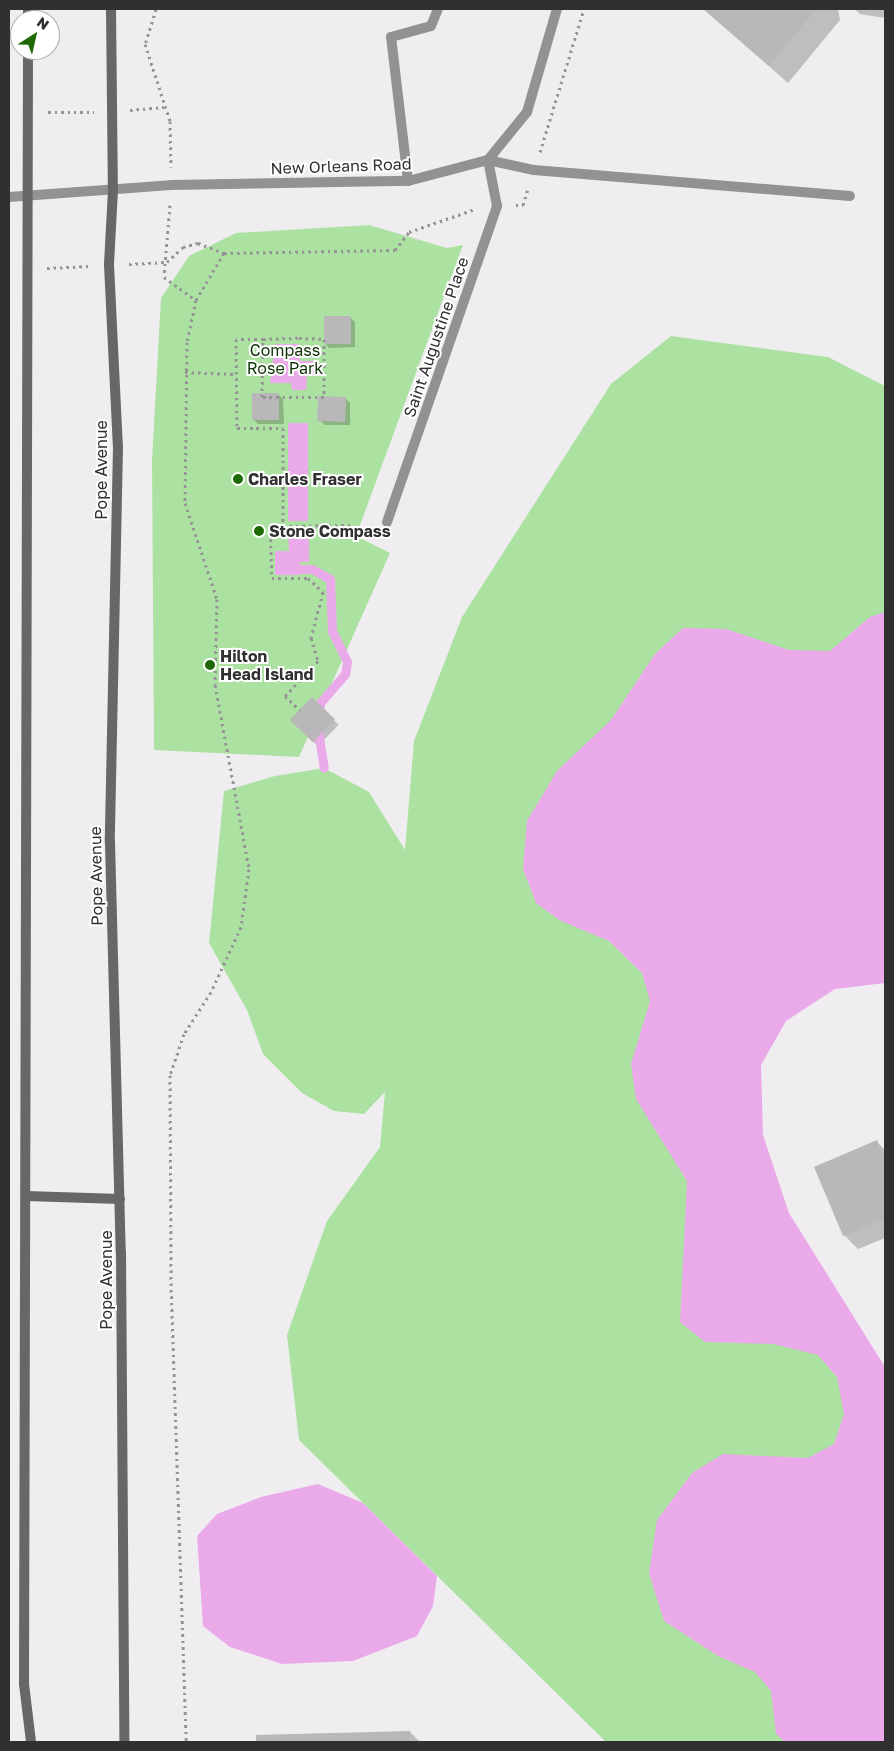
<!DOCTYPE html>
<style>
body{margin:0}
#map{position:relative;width:894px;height:1751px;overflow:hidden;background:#f0edf0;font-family:"Golos Text",sans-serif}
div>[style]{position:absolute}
.green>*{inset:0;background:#ace2a1}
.water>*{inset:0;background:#eaaae9;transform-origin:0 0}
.shadow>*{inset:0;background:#0003;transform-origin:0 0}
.stream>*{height:9px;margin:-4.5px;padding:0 4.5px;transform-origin:4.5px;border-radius:4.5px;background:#eaaae9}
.building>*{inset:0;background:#bab7ba;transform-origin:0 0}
.path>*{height:3px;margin-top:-1.5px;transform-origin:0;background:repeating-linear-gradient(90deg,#959395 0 2.5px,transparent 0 6.5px)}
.service>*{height:10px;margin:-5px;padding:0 5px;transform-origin:5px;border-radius:5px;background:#929391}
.minor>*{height:10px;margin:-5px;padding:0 5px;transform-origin:5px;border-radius:5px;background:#929391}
.secondary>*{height:10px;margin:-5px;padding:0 5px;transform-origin:5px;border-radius:5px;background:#666766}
.dots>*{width:14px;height:14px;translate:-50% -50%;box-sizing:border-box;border:2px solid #fff;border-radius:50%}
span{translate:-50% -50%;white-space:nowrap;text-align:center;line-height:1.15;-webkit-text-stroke:4px #fff;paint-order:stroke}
.street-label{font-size:16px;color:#313031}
.park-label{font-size:16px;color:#0e3405}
.poi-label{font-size:16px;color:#313031;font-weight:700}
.left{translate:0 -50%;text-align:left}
.frame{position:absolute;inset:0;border:10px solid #313031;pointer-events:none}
.north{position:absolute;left:10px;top:10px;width:50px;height:50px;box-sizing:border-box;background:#fff;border:1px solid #adacad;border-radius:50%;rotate:35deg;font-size:14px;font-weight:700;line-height:20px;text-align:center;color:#313031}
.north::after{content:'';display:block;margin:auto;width:18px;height:22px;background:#1e6905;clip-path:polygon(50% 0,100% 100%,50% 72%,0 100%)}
</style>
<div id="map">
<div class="green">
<i style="clip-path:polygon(369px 225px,447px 248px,463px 245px,356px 536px,390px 553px,299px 757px,154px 750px,152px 460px,161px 298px,189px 256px,236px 233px)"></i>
<i style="clip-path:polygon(671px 336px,828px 357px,885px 386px,885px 818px,688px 1055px,876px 1385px,885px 1742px,606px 1742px,299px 1440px,287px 1335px,327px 1221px,380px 1147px,385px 1092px,364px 1114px,334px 1111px,302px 1093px,263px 1054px,247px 1010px,209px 943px,224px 791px,275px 776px,324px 768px,369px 792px,405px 850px,414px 741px,462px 617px,611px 384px)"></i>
</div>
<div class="water">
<i style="clip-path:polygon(275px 344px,299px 344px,300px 361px,317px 361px,317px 375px,307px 375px,306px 390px,292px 390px,291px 383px,270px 383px)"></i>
<i style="left:288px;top:423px;width:20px;height:98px"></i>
<i style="clip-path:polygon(288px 530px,309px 530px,309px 562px,300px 562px,300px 575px,275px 575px,275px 551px,289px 551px)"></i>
<i style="clip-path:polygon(885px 612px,885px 983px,835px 989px,786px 1021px,761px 1065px,763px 1135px,789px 1213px,885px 1367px,885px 1742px,785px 1742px,776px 1734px,771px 1691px,755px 1672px,718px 1656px,664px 1621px,649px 1573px,657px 1520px,692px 1473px,723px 1454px,808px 1458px,834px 1444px,844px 1414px,837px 1377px,818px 1355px,773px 1344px,705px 1342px,680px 1322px,687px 1181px,636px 1099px,631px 1064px,650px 1001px,642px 973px,609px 941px,561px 921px,536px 903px,523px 869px,527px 821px,557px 771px,611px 720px,655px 654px,683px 628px,726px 629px,789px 650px,830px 651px,870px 617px)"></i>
<i style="clip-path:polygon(318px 1484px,363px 1503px,437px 1576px,433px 1606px,417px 1636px,353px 1661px,282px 1664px,230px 1647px,203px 1626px,197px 1536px,217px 1514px,261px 1497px)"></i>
</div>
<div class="shadow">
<i style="clip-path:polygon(704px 9px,838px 9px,840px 20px,788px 83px)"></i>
<i style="clip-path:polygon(855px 9px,885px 9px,885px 18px,860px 14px)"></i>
<i style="clip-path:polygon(350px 317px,355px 322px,355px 347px,329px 348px,325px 343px)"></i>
<i style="clip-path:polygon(279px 395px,283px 399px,284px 424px,258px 424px,254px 420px)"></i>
<i style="clip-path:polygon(345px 398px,350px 403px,350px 425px,325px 425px,320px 420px)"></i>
<i style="left:312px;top:699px;width:37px;height:30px;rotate:44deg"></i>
<i style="clip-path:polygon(876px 1141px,885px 1150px,885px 1238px,858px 1249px,844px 1235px)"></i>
<i style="clip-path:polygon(410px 1732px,420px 1742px,257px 1742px,257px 1736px)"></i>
</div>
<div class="stream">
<i style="left:300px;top:569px;width:12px"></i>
<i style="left:312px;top:569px;width:21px;rotate:29deg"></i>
<i style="left:330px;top:579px;width:52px;rotate:87.8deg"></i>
<i style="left:332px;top:631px;width:34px;rotate:64deg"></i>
<i style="left:347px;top:662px;width:12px;rotate:99deg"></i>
<i style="left:345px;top:674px;width:38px;rotate:131deg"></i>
<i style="left:320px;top:703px;width:28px;rotate:94deg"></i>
<i style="left:318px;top:731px;width:37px;rotate:81deg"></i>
</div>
<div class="building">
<i style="clip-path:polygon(703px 9px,816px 9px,769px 66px)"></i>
<i style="left:324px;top:316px;width:27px;height:28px"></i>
<i style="left:252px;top:393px;width:27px;height:27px"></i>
<i style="left:318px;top:396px;width:28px;height:25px;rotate:2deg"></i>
<i style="left:312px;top:697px;width:32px;height:32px;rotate:44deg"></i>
<i style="clip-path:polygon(877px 1140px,885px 1160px,885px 1218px,843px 1236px,814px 1167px)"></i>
<i style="clip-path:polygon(410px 1731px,411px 1742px,256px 1742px,256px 1735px)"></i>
</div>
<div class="path">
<i style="left:156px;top:9px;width:37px;rotate:107deg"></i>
<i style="left:145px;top:44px;width:81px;rotate:72deg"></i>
<i style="left:170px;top:121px;width:46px;rotate:88.8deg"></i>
<i style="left:130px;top:110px;width:34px;rotate:-5deg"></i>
<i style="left:48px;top:112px;width:46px"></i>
<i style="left:540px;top:152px;width:150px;rotate:-72.9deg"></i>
<i style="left:170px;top:205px;width:72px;rotate:94.8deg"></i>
<i style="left:164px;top:277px;width:39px;rotate:36deg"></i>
<i style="left:516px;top:205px;width:7px"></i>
<i style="left:523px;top:205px;width:17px;rotate:-73deg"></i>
<i style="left:224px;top:253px;width:171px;rotate:-1deg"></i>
<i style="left:395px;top:250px;width:23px;rotate:-52deg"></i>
<i style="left:409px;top:232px;width:70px;rotate:-19.2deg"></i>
<i style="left:129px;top:264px;width:38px;rotate:-3deg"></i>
<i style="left:167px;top:262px;width:22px;rotate:-43deg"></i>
<i style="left:183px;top:247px;width:16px;rotate:-15deg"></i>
<i style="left:198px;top:243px;width:28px;rotate:21deg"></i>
<i style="left:224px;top:253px;width:55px;rotate:120.8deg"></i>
<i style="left:196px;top:300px;width:43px;rotate:102.1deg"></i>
<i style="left:187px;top:342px;width:161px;rotate:90.7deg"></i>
<i style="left:185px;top:503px;width:101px;rotate:71.6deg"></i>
<i style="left:217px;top:599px;width:86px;rotate:91.3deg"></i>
<i style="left:215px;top:685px;width:187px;rotate:79.5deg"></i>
<i style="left:249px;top:869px;width:59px;rotate:97.9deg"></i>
<i style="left:241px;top:927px;width:72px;rotate:114.8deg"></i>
<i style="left:211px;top:992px;width:50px;rotate:122.7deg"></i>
<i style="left:184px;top:1034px;width:43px;rotate:108.9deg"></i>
<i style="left:170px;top:1075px;width:208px;rotate:89.7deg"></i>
<i style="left:171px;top:1283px;width:459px;rotate:88.1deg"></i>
<i style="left:47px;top:268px;width:44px;rotate:-2.6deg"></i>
<i style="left:299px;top:338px;width:25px;rotate:2deg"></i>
<i style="left:324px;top:339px;width:58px;rotate:90deg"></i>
<i style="left:324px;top:397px;width:62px;rotate:180deg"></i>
<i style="left:262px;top:397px;width:58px;rotate:-89deg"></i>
<i style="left:263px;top:339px;width:36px;rotate:-2deg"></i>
<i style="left:263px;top:339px;width:27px;rotate:180deg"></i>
<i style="left:236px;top:339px;width:89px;rotate:89.4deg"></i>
<i style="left:237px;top:428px;width:46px"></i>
<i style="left:283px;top:428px;width:98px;rotate:90deg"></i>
<i style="left:283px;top:526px;width:69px;rotate:-0.8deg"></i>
<i style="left:185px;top:372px;width:52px;rotate:2.2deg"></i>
<i style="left:283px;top:526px;width:13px;rotate:180deg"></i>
<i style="left:270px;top:526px;width:52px;rotate:87.8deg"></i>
<i style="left:272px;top:578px;width:36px"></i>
<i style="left:308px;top:578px;width:21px;rotate:43deg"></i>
<i style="left:323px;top:592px;width:48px;rotate:104.6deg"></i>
<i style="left:311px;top:638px;width:24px;rotate:73deg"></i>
<i style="left:318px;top:661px;width:48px;rotate:133.3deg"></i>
<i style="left:285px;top:696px;width:21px;rotate:43deg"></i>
</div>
<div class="service">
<i style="left:488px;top:160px;width:47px;rotate:12.3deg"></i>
<i style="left:534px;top:170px;width:317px;rotate:4.7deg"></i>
<i style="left:408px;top:181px;width:145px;rotate:-96.7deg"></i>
<i style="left:391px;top:37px;width:41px;rotate:-15.4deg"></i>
<i style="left:431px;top:26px;width:18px;rotate:-68deg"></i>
</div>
<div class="minor">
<i style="left:9px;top:197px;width:162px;rotate:-4.2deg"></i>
<i style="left:171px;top:185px;width:237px;rotate:-1deg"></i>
<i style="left:408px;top:181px;width:83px;rotate:-14.7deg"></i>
<i style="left:488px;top:160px;width:62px;rotate:-50.9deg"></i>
<i style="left:527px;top:112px;width:107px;rotate:-73.8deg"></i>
<i style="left:387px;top:522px;width:335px;rotate:-70.8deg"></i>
<i style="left:497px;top:206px;width:47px;rotate:-101.1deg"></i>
</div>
<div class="secondary">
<i style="left:28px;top:9px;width:11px;rotate:90deg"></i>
<i style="left:111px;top:9px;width:181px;rotate:89.4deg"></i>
<i style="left:113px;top:190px;width:75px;rotate:93.1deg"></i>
<i style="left:109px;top:265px;width:182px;rotate:87.2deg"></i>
<i style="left:118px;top:447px;width:395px;rotate:91.2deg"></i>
<i style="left:110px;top:842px;width:410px;rotate:88.5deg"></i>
<i style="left:121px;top:1252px;width:490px;rotate:89.6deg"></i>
<i style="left:28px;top:50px;width:1634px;rotate:90.14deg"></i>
<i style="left:24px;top:1684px;width:58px;rotate:83.1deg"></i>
<i style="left:26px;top:1196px;width:94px;rotate:1.8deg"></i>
</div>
<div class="dots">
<i style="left:238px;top:479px;background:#1e6905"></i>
<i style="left:259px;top:531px;background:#1e6905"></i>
<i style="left:210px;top:665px;background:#1e6905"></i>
</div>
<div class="street-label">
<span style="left:341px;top:166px;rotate:-2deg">New Orleans Road</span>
<span style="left:436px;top:337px;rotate:-71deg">Saint Augustine Place</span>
<span style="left:101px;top:470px;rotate:-90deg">Pope Avenue</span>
<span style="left:96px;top:876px;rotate:-91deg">Pope Avenue</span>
<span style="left:106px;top:1280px;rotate:-90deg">Pope Avenue</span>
</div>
<div class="park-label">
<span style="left:285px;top:359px">Compass<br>Rose Park</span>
</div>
<div class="poi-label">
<span class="left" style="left:248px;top:479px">Charles Fraser</span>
<span class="left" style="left:269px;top:531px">Stone Compass</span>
<span class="left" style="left:220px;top:665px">Hilton<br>Head Island</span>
</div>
<div class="frame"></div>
<div class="north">N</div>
</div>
